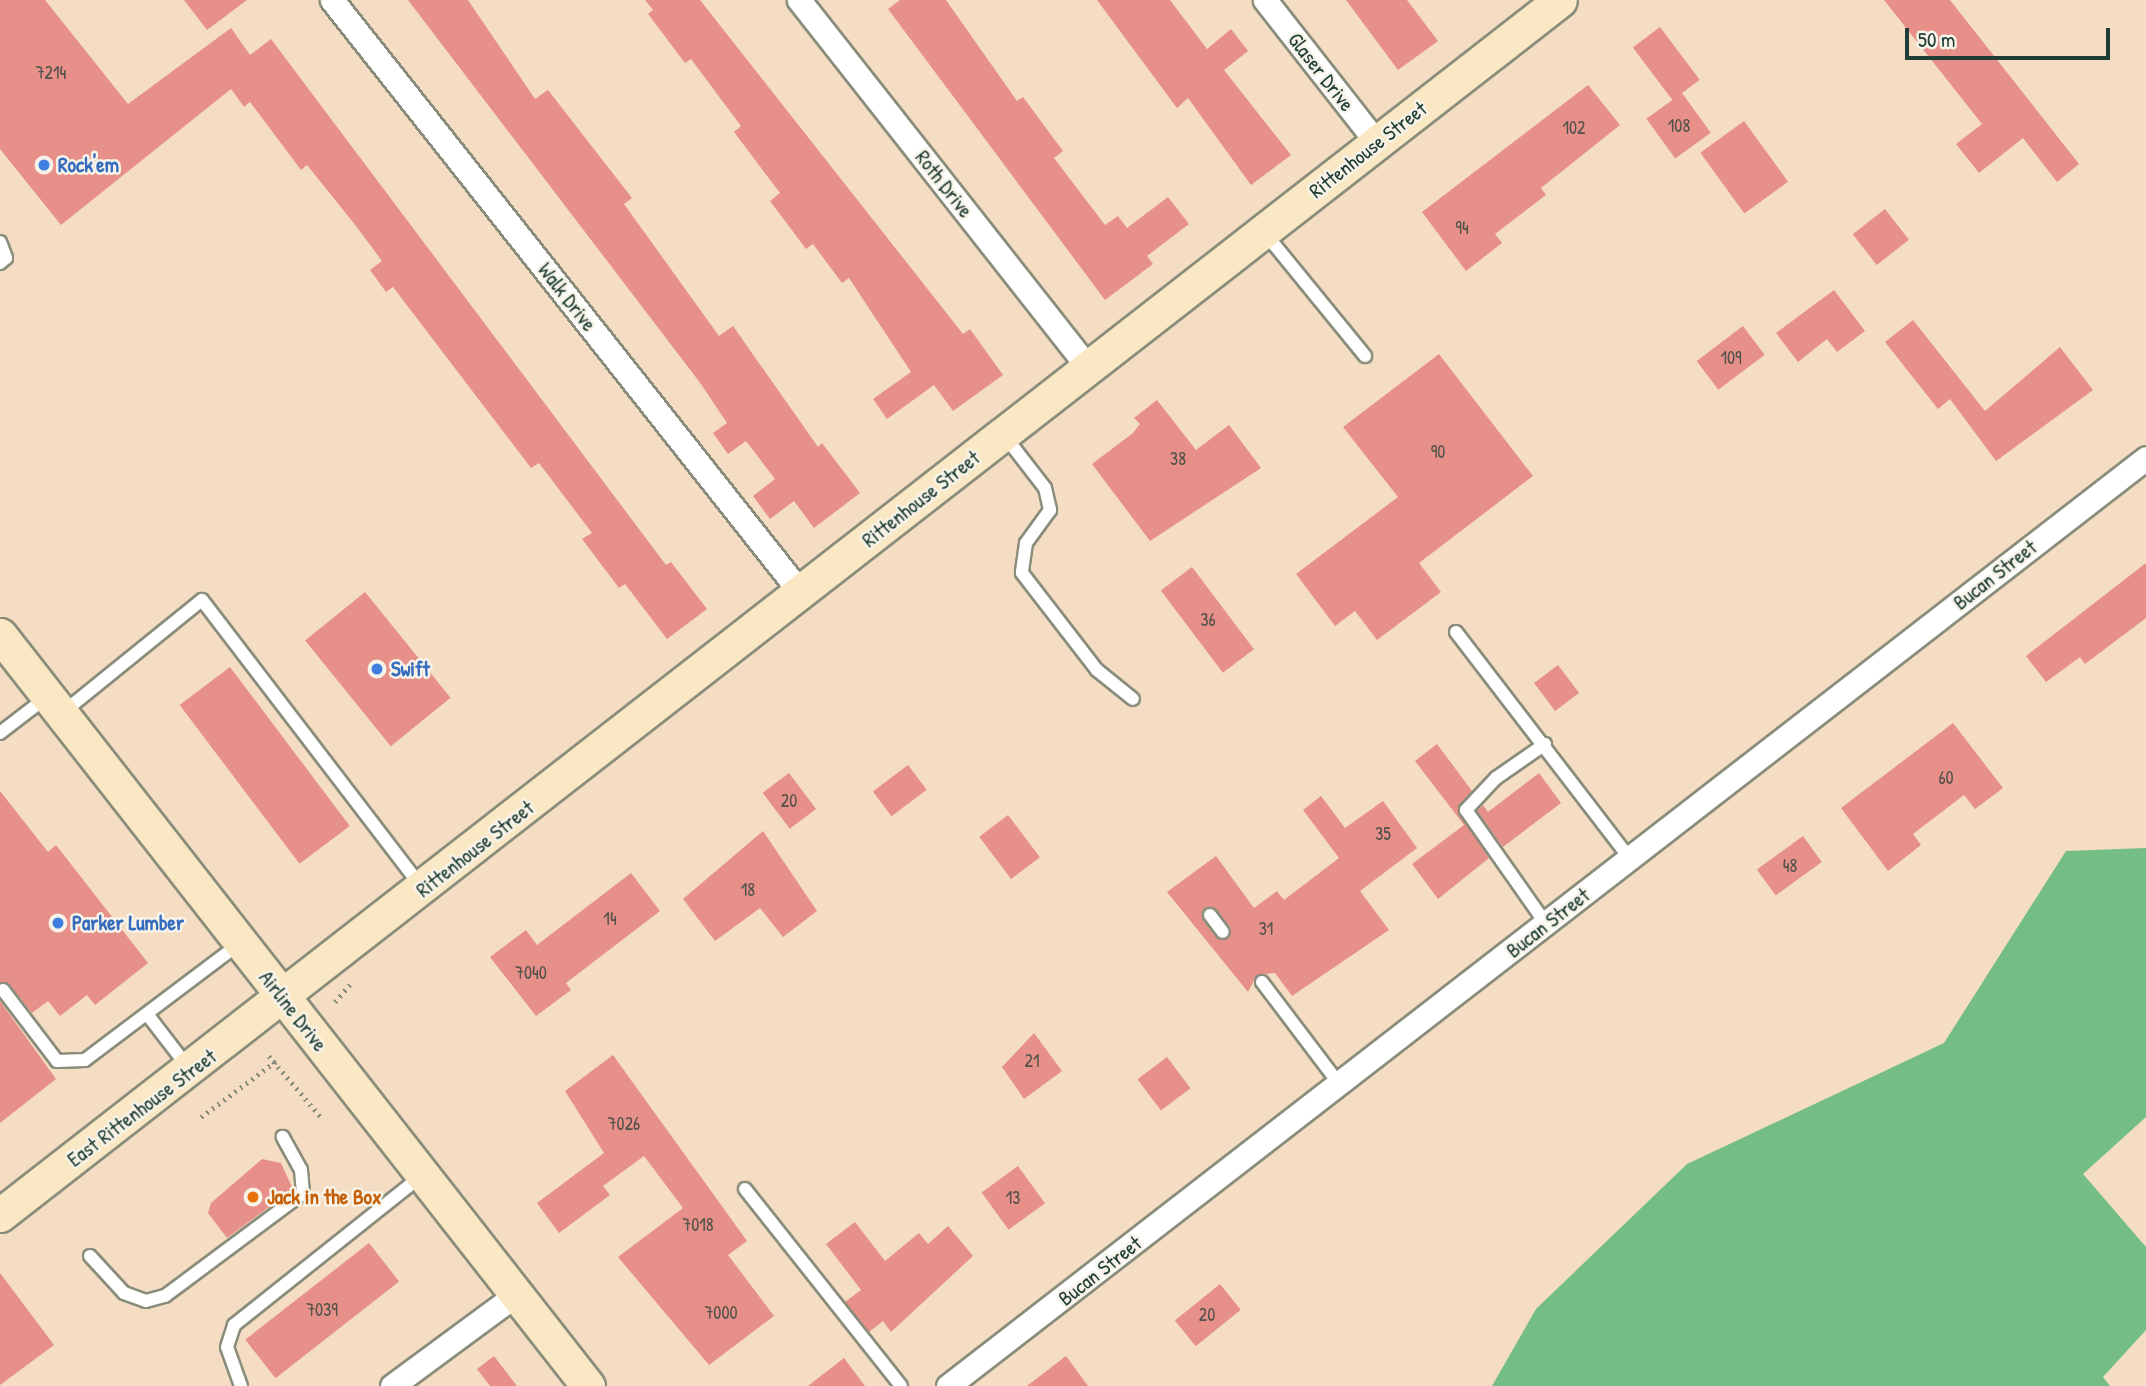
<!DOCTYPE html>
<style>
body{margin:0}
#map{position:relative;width:2146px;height:1386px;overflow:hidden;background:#f4ddc2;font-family:"Patrick Hand",sans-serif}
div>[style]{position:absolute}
.forest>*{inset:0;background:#74be86}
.building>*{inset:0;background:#e7908a;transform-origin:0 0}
.path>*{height:4.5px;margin-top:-2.25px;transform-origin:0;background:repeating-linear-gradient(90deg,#8a8d7b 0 2px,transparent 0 7px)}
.roads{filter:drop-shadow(2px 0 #8a8d7b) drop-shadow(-2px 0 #8a8d7b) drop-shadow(0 2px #8a8d7b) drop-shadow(0 -2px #8a8d7b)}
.lane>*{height:12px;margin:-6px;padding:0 6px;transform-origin:6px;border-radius:6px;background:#fff}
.street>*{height:23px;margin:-11.5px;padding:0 11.5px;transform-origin:11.5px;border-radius:11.5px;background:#fff}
.secondary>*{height:33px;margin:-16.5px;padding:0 16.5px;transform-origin:16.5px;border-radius:16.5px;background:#fae7c3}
.dots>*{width:19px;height:19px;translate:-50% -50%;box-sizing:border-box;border:4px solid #f7f3e8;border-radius:50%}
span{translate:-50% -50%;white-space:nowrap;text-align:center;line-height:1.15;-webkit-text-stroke:5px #f7f3e8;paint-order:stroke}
.number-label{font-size:18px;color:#51524a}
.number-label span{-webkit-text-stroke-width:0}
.street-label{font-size:21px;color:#1f3d34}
.shop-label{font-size:21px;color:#366cbe;font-weight:700}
.left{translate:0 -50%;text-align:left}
.food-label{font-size:21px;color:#c56008;font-weight:700}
.scale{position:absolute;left:1905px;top:28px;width:205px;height:32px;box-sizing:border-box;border:4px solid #1f3d34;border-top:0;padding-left:9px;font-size:21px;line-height:24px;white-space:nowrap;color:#1f3d34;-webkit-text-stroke:5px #f7f3e8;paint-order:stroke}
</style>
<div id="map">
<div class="forest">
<i style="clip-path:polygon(2146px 848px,2146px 1117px,2083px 1174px,2146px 1247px,2146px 1330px,2103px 1377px,2110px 1386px,1492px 1386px,1536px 1309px,1687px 1164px,1944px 1043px,2066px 851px)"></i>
</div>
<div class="building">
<i style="clip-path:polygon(0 0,45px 0,128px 104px,231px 28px,250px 55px,271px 39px,666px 565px,671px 562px,707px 609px,667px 639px,625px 584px,619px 588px,582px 539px,592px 533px,539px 463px,531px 468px,393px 287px,386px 292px,370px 270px,382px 261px,356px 226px,307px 165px,301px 170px,250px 102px,244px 107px,231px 89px,61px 225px,0 149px)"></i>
<i style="clip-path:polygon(184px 0,247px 0,207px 30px)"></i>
<i style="clip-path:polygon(408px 0,468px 0,535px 99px,548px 90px,632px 198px,624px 204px,719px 336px,733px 326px,818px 447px,822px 443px,860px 493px,814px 528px,794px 501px,770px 519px,753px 496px,775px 479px,746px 441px,728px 454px,713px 433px,727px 423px,701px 384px)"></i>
<i style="clip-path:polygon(645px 0,700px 0,963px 334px,970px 329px,1003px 375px,953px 411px,934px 385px,887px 419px,873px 399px,911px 372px,849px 278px,842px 283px,813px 244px,806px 249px,770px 201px,780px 193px,734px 132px,741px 126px,691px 59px,685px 63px,648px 14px,653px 10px)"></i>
<i style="clip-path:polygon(900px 0,946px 0,1017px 101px,1023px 97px,1063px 151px,1054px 158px,1105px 225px,1118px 216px,1127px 228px,1168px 197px,1189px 224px,1147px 256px,1153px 264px,1105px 300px,888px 9px)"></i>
<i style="clip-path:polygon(1097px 0,1170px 0,1207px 49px,1231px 29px,1248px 51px,1224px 70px,1291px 155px,1251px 185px,1188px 98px,1177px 108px)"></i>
<i style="clip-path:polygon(1346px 0,1407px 0,1438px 41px,1398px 70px)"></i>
<i style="clip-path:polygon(1884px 0,1950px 0,2079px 164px,2057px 182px,2023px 138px,1979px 173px,1956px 144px,1982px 124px)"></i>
<i style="left:1660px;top:27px;width:66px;height:34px;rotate:53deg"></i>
<i style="clip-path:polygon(1588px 85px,1620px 125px,1541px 188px,1546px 195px,1495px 234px,1502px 243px,1466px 271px,1422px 212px)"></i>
<i style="left:1682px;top:93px;width:49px;height:44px;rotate:54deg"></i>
<i style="left:1744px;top:121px;width:75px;height:54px;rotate:54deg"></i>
<i style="left:1885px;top:209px;width:39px;height:41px;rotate:52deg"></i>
<i style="clip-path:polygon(1834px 290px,1865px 331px,1837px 352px,1827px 339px,1798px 362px,1776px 333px)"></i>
<i style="clip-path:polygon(1913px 320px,1985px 411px,2060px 347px,2093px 390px,1996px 461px,1950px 399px,1938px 409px,1885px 342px)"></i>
<i style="left:1743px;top:326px;width:36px;height:58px;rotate:53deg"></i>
<i style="clip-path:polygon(1439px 354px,1533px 476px,1419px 563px,1441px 592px,1377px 640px,1355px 611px,1335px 626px,1296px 574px,1398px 497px,1343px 427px)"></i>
<i style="clip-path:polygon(1157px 400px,1196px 450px,1229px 425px,1261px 468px,1150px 541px,1092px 464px,1133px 433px,1140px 424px,1134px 418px)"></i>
<i style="clip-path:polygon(2146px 563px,2146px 618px,2085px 664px,2080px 657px,2046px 682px,2026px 656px)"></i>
<i style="left:1192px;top:567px;width:103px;height:39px;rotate:53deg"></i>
<i style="left:365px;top:592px;width:136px;height:77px;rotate:51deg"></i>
<i style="left:1558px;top:665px;width:35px;height:30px;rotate:53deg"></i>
<i style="left:230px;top:667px;width:199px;height:63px;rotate:53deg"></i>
<i style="clip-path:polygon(1953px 723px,2003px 788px,1975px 809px,1964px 795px,1913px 834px,1921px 845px,1888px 871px,1841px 808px)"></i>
<i style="clip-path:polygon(1437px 744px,1472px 791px,1458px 812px,1489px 858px,1438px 899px,1412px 864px,1464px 825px,1415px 761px)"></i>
<i style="left:908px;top:765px;width:31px;height:44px;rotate:53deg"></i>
<i style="left:789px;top:773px;width:45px;height:33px;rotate:53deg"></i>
<i style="clip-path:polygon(1539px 773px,1561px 803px,1503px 847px,1477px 811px,1483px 805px,1488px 812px)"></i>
<i style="clip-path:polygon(0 791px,48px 852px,56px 845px,148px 963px,95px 1005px,87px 995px,60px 1016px,48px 1001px,32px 1013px,9px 984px,0 982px)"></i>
<i style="clip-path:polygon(evenodd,1321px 796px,1345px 828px,1383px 801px,1417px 848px,1360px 891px,1389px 930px,1292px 996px,1275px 973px,1257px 975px,1248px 992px,1167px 892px,1216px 856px,1254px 908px,1277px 891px,1284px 900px,1339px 858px,1303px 810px,1321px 796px,1210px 906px,1230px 927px,1228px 939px,1217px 938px,1203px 920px,1210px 906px)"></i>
<i style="left:1008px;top:815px;width:53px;height:36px;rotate:53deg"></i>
<i style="clip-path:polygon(763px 831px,817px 911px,783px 937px,760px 908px,715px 941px,683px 899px)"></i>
<i style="left:1803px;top:836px;width:32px;height:57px;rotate:54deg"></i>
<i style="clip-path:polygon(631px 873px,660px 911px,566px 983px,571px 990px,536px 1016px,490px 957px,526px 930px,537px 945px)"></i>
<i style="clip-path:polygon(0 1001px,56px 1079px,0 1123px)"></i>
<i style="clip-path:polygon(1034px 1033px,1062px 1071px,1024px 1099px,1002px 1067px)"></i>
<i style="clip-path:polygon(613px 1055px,747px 1241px,728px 1255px,774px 1316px,709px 1365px,618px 1257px,683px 1208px,644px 1156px,603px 1186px,610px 1195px,559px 1233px,537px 1203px,604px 1153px,565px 1091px)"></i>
<i style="left:1167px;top:1057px;width:39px;height:37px;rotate:53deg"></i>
<i style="clip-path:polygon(262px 1159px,281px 1163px,293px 1189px,227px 1238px,208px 1213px,211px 1203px)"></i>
<i style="left:1018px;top:1166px;width:46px;height:45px;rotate:54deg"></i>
<i style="clip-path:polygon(855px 1222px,885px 1261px,919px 1233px,928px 1244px,948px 1226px,973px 1256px,891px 1332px,883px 1321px,869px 1332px,845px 1302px,861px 1290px,826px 1244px)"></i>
<i style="left:369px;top:1243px;width:49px;height:157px;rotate:52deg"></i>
<i style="clip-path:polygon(0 1273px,54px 1345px,0 1385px)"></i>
<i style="left:1220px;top:1284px;width:33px;height:58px;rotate:51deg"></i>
<i style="clip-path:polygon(494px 1356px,517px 1386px,490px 1386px,477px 1369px)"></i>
<i style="clip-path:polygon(1066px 1356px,1088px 1386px,1027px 1386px)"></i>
<i style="clip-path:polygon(844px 1358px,865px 1386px,808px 1386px)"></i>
</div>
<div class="path">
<i style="left:335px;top:1002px;width:23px;rotate:-50deg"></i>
<i style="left:269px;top:1056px;width:82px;rotate:49.5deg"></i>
<i style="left:201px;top:1117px;width:94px;rotate:-36.7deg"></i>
</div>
<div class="roads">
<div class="lane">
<i style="left:1264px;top:232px;width:160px;rotate:50.8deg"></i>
<i style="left:0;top:242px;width:17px;rotate:69deg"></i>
<i style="left:6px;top:258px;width:8px;rotate:140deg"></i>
<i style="left:1004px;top:435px;width:67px;rotate:52.3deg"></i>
<i style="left:1045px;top:488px;width:23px;rotate:77deg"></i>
<i style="left:1050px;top:510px;width:41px;rotate:126deg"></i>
<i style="left:1026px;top:543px;width:30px;rotate:98deg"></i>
<i style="left:1022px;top:573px;width:123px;rotate:52.3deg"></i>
<i style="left:1097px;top:670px;width:46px;rotate:38.9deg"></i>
<i style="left:1456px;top:632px;width:286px;rotate:52.5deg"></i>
<i style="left:61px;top:714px;width:181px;rotate:-39deg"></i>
<i style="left:202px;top:600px;width:360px;rotate:52.6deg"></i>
<i style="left:0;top:733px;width:59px;rotate:-37.5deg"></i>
<i style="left:1545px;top:744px;width:60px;rotate:145.2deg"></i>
<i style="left:1496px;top:778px;width:44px;rotate:133.2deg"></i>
<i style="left:1466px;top:810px;width:139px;rotate:54.9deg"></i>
<i style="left:1210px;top:915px;width:21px;rotate:53deg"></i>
<i style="left:1262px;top:982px;width:129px;rotate:52.9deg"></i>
<i style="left:3px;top:990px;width:89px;rotate:52.7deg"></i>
<i style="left:57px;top:1061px;width:28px;rotate:-2deg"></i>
<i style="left:85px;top:1060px;width:194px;rotate:-37deg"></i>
<i style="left:147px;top:1014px;width:66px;rotate:52.4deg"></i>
<i style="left:745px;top:1189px;width:251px;rotate:51.6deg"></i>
<i style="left:90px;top:1256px;width:50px;rotate:47.4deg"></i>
<i style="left:124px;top:1293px;width:23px;rotate:20deg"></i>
<i style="left:146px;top:1301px;width:20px;rotate:-15deg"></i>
<i style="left:165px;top:1296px;width:172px;rotate:-36.7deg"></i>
<i style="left:303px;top:1193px;width:23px;rotate:-95deg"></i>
<i style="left:301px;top:1170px;width:38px;rotate:-119deg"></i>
<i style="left:241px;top:1386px;width:41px;rotate:-109.7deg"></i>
<i style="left:227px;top:1347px;width:23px;rotate:-72deg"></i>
<i style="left:234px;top:1325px;width:239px;rotate:-38.5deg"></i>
</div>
<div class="street">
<i style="left:332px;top:0;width:756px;rotate:51.66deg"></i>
<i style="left:799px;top:0;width:469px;rotate:51.8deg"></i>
<i style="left:1265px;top:0;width:182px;rotate:51.9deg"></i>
<i style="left:392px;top:1386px;width:155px;rotate:-36.4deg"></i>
<i style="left:948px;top:1386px;width:1515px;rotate:-37.76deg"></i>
</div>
<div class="secondary">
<i style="left:0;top:635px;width:954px;rotate:51.94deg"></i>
<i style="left:0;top:1215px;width:1977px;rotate:-37.91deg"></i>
</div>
</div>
<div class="dots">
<i style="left:44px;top:165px;background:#3f7fe0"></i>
<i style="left:377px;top:669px;background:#3f7fe0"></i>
<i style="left:58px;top:923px;background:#3f7fe0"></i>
<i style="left:253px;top:1197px;background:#e8710a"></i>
</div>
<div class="number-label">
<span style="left:51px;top:73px">7214</span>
<span style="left:1679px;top:126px">108</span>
<span style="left:1574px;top:128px">102</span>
<span style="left:1462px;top:228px">94</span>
<span style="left:1731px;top:358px">109</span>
<span style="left:1438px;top:452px">90</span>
<span style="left:1178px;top:459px">38</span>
<span style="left:1208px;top:620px">36</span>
<span style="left:1946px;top:778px">60</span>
<span style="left:789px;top:801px">20</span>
<span style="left:1383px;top:834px">35</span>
<span style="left:1790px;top:866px">48</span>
<span style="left:748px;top:890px">18</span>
<span style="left:610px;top:919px">14</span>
<span style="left:1266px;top:929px">31</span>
<span style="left:531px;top:973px">7040</span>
<span style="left:1032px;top:1061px">21</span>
<span style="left:624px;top:1124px">7026</span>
<span style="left:1013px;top:1198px">13</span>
<span style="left:698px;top:1225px">7018</span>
<span style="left:322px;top:1310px">7039</span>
<span style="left:721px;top:1313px">7000</span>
<span style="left:1207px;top:1315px">20</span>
</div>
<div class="street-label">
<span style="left:1321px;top:72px;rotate:52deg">Glaser Drive</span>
<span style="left:1368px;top:150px;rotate:-38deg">Rittenhouse Street</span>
<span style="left:944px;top:184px;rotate:52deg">Roth Drive</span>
<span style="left:567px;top:297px;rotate:52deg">Walk Drive</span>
<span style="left:921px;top:499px;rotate:-38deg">Rittenhouse Street</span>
<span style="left:1995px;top:575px;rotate:-38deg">Bucan Street</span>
<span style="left:475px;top:849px;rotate:-38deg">Rittenhouse Street</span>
<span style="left:1548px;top:923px;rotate:-38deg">Bucan Street</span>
<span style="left:293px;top:1011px;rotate:52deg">Airline Drive</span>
<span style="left:142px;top:1108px;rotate:-37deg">East Rittenhouse Street</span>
<span style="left:1100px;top:1271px;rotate:-38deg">Bucan Street</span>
</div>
<div class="shop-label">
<span class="left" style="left:58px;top:165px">Rock'em</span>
<span class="left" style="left:391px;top:669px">Swift</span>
<span class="left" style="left:72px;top:923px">Parker Lumber</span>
</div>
<div class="food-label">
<span class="left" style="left:267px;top:1197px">Jack in the Box</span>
</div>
<div class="scale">50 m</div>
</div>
